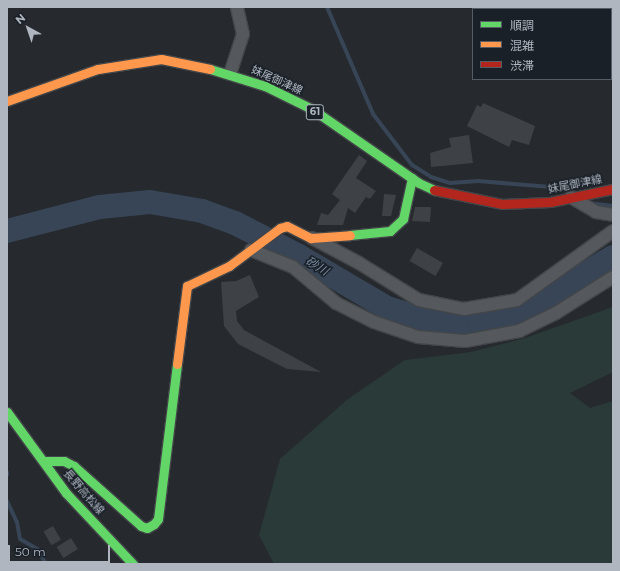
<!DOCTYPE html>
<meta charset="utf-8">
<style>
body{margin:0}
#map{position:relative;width:620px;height:571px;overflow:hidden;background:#262a2e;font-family:Montserrat,"Noto Sans JP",sans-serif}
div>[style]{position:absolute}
.green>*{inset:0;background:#293a38}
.stream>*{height:4px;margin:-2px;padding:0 2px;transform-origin:2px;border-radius:2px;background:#374556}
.river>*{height:24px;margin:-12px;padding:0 12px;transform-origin:12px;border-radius:12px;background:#374556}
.building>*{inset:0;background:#3e4145;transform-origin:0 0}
.roads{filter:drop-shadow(1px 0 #434649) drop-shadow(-1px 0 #434649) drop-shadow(0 1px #434649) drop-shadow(0 -1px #434649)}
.street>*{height:12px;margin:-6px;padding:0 6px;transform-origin:6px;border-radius:6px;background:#55585d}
.fast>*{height:9px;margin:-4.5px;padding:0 4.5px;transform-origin:4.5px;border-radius:4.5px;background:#63d668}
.slow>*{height:9px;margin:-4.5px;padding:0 4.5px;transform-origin:4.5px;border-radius:4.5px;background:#ff974d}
.jam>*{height:9px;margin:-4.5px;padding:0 4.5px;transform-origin:4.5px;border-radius:4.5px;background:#b3261e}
span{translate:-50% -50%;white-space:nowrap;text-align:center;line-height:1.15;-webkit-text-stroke:3px #1a2028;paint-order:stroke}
.shield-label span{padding:1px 3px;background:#1a2028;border:1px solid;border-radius:3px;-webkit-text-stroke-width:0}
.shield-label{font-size:10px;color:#afb6c0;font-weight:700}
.street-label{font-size:11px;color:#afb6c0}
.water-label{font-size:12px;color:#7b8ea5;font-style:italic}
.frame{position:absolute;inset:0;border:8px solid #afb6c0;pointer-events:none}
.legend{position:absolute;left:472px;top:8px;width:140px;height:72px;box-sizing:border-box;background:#1a2028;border:1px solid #565c65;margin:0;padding:5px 7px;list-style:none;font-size:12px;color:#afb6c0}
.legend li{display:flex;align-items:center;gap:8px;height:20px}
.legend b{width:20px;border:1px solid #565c65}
.north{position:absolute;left:8px;top:8px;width:40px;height:40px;-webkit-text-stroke:3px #1a2028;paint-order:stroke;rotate:320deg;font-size:11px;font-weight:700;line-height:16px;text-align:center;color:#afb6c0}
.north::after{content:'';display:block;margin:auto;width:14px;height:18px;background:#afb6c0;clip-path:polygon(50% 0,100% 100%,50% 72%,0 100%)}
.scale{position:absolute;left:8px;top:545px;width:102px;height:18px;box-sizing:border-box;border:2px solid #afb6c0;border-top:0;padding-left:5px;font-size:12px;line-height:14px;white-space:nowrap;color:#afb6c0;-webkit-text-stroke:3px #1a2028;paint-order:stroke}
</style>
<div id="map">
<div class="green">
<i style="clip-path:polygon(474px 7px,613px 7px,613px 33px,611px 9px)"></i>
<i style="clip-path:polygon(613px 307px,613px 372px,570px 393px,590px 408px,613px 401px,613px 564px,274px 564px,259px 535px,280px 459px,348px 399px,405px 360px,471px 352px,525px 338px)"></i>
</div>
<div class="stream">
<i style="left:327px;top:7px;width:116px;rotate:66.7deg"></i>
<i style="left:373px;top:114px;width:64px;rotate:52.6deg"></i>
<i style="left:412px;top:165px;width:22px;rotate:32deg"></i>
<i style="left:431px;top:177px;width:20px;rotate:18deg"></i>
<i style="left:450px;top:183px;width:28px;rotate:-4deg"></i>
<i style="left:478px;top:181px;width:86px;rotate:4.7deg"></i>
<i style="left:588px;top:203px;width:25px;rotate:7deg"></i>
<i style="left:7px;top:472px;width:3px;rotate:90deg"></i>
<i style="left:7px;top:501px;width:23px;rotate:65deg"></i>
<i style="left:17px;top:522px;width:17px;rotate:80deg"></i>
<i style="left:20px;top:539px;width:20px;rotate:30deg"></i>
<i style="left:37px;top:549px;width:17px;rotate:59deg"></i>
</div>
<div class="river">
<i style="left:7px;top:231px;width:96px;rotate:-14.5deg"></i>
<i style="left:100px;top:207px;width:50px;rotate:-5.7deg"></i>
<i style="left:150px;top:202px;width:53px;rotate:9.8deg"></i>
<i style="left:202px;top:211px;width:35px;rotate:20deg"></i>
<i style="left:235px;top:223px;width:70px;rotate:27.3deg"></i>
<i style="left:297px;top:255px;width:104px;rotate:30.5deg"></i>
<i style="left:387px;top:308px;width:53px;rotate:16.4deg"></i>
<i style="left:438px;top:323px;width:41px;rotate:-1.4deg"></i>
<i style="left:479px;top:322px;width:43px;rotate:-13.4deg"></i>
<i style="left:521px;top:312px;width:107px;rotate:-30.9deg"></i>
</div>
<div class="building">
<i style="clip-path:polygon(483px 103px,535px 126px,529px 145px,512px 140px,509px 147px,467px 126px,477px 105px,481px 107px)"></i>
<i style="clip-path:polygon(469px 135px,473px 163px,431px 167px,430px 153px,451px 147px,449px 138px)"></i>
<i style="clip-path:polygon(359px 155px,367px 161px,356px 178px,376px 191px,370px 199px,366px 197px,355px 213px,348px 208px,343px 225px,317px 225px,321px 213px,328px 215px,340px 200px,332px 194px)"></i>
<i style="clip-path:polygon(384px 194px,396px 195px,391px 216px,382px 216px)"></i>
<i style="clip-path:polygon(415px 207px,431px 207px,430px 222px,412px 221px)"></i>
<i style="left:417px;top:248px;width:30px;height:15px;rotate:30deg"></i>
<i style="clip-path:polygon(250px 275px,259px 297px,236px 311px,237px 321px,244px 330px,321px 372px,287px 369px,238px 344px,224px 326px,221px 282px,236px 281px)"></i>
<i style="left:53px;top:526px;width:16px;height:11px;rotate:60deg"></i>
<i style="left:71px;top:538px;width:13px;height:17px;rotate:58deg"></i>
</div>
<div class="roads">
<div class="street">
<i style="left:230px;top:74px;width:42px;rotate:-72deg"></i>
<i style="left:243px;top:34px;width:28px;rotate:-103deg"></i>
<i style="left:571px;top:197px;width:29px;rotate:31deg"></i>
<i style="left:596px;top:212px;width:17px;rotate:10deg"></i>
<i style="left:312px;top:238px;width:53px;rotate:28deg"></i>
<i style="left:359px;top:263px;width:70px;rotate:31.7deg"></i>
<i style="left:419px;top:300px;width:46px;rotate:11.3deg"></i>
<i style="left:464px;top:309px;width:54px;rotate:-9.6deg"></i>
<i style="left:517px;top:300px;width:118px;rotate:-35.7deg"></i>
<i style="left:251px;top:250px;width:45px;rotate:22deg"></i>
<i style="left:293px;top:267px;width:56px;rotate:39.9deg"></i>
<i style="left:336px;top:303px;width:42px;rotate:26.6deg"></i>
<i style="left:374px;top:322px;width:46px;rotate:18.8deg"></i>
<i style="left:418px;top:337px;width:47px;rotate:4.9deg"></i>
<i style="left:465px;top:341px;width:55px;rotate:-10.5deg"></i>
<i style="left:519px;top:331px;width:41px;rotate:-25.9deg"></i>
<i style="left:556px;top:313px;width:67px;rotate:-32.3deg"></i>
</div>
<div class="fast">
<i style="left:210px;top:69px;width:58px;rotate:17.2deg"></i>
<i style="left:265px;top:86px;width:52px;rotate:26.1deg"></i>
<i style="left:312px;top:109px;width:130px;rotate:34.7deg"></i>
<i style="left:419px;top:183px;width:17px;rotate:25deg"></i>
<i style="left:350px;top:235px;width:40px;rotate:-5.7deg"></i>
<i style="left:390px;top:231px;width:18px;rotate:-43deg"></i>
<i style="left:403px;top:219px;width:42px;rotate:-77.6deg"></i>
<i style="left:7px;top:412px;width:100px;rotate:53.9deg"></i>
<i style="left:66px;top:493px;width:98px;rotate:46.7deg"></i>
<i style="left:44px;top:461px;width:20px"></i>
<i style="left:64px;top:461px;width:11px;rotate:27deg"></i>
<i style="left:74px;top:466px;width:90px;rotate:41.8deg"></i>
<i style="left:141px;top:526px;width:6px;rotate:18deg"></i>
<i style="left:147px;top:528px;width:8px;rotate:-30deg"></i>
<i style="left:154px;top:524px;width:6px;rotate:-51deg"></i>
<i style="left:158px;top:519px;width:156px;rotate:-83deg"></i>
</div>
<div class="slow">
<i style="left:7px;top:101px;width:96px;rotate:-19.4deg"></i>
<i style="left:98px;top:69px;width:64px;rotate:-9deg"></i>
<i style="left:161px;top:59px;width:50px;rotate:11.5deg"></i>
<i style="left:177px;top:364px;width:79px;rotate:-82.7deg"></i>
<i style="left:187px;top:286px;width:47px;rotate:-25.5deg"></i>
<i style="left:229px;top:266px;width:64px;rotate:-36.7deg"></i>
<i style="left:280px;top:228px;width:7px;rotate:-16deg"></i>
<i style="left:287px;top:226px;width:27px;rotate:27deg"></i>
<i style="left:311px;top:238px;width:39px;rotate:-4deg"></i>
</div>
<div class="jam">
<i style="left:434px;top:190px;width:69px;rotate:11.6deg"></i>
<i style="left:502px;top:204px;width:48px;rotate:-2.4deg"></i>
<i style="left:550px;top:202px;width:64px;rotate:-11.7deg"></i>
</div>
</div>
<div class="shield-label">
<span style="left:315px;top:112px">61</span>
</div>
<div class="street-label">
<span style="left:277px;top:80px;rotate:24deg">妹尾御津線</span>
<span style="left:575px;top:184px;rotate:-11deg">妹尾御津線</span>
<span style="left:84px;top:492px;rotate:49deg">長野高松線</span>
</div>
<div class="water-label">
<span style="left:317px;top:266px;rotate:31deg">砂川</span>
</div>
<div class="frame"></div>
<ul class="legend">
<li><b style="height:5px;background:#63d668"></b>順調</li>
<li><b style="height:5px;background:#ff974d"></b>混雑</li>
<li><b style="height:5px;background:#b3261e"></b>渋滞</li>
</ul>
<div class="north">N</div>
<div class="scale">50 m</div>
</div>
